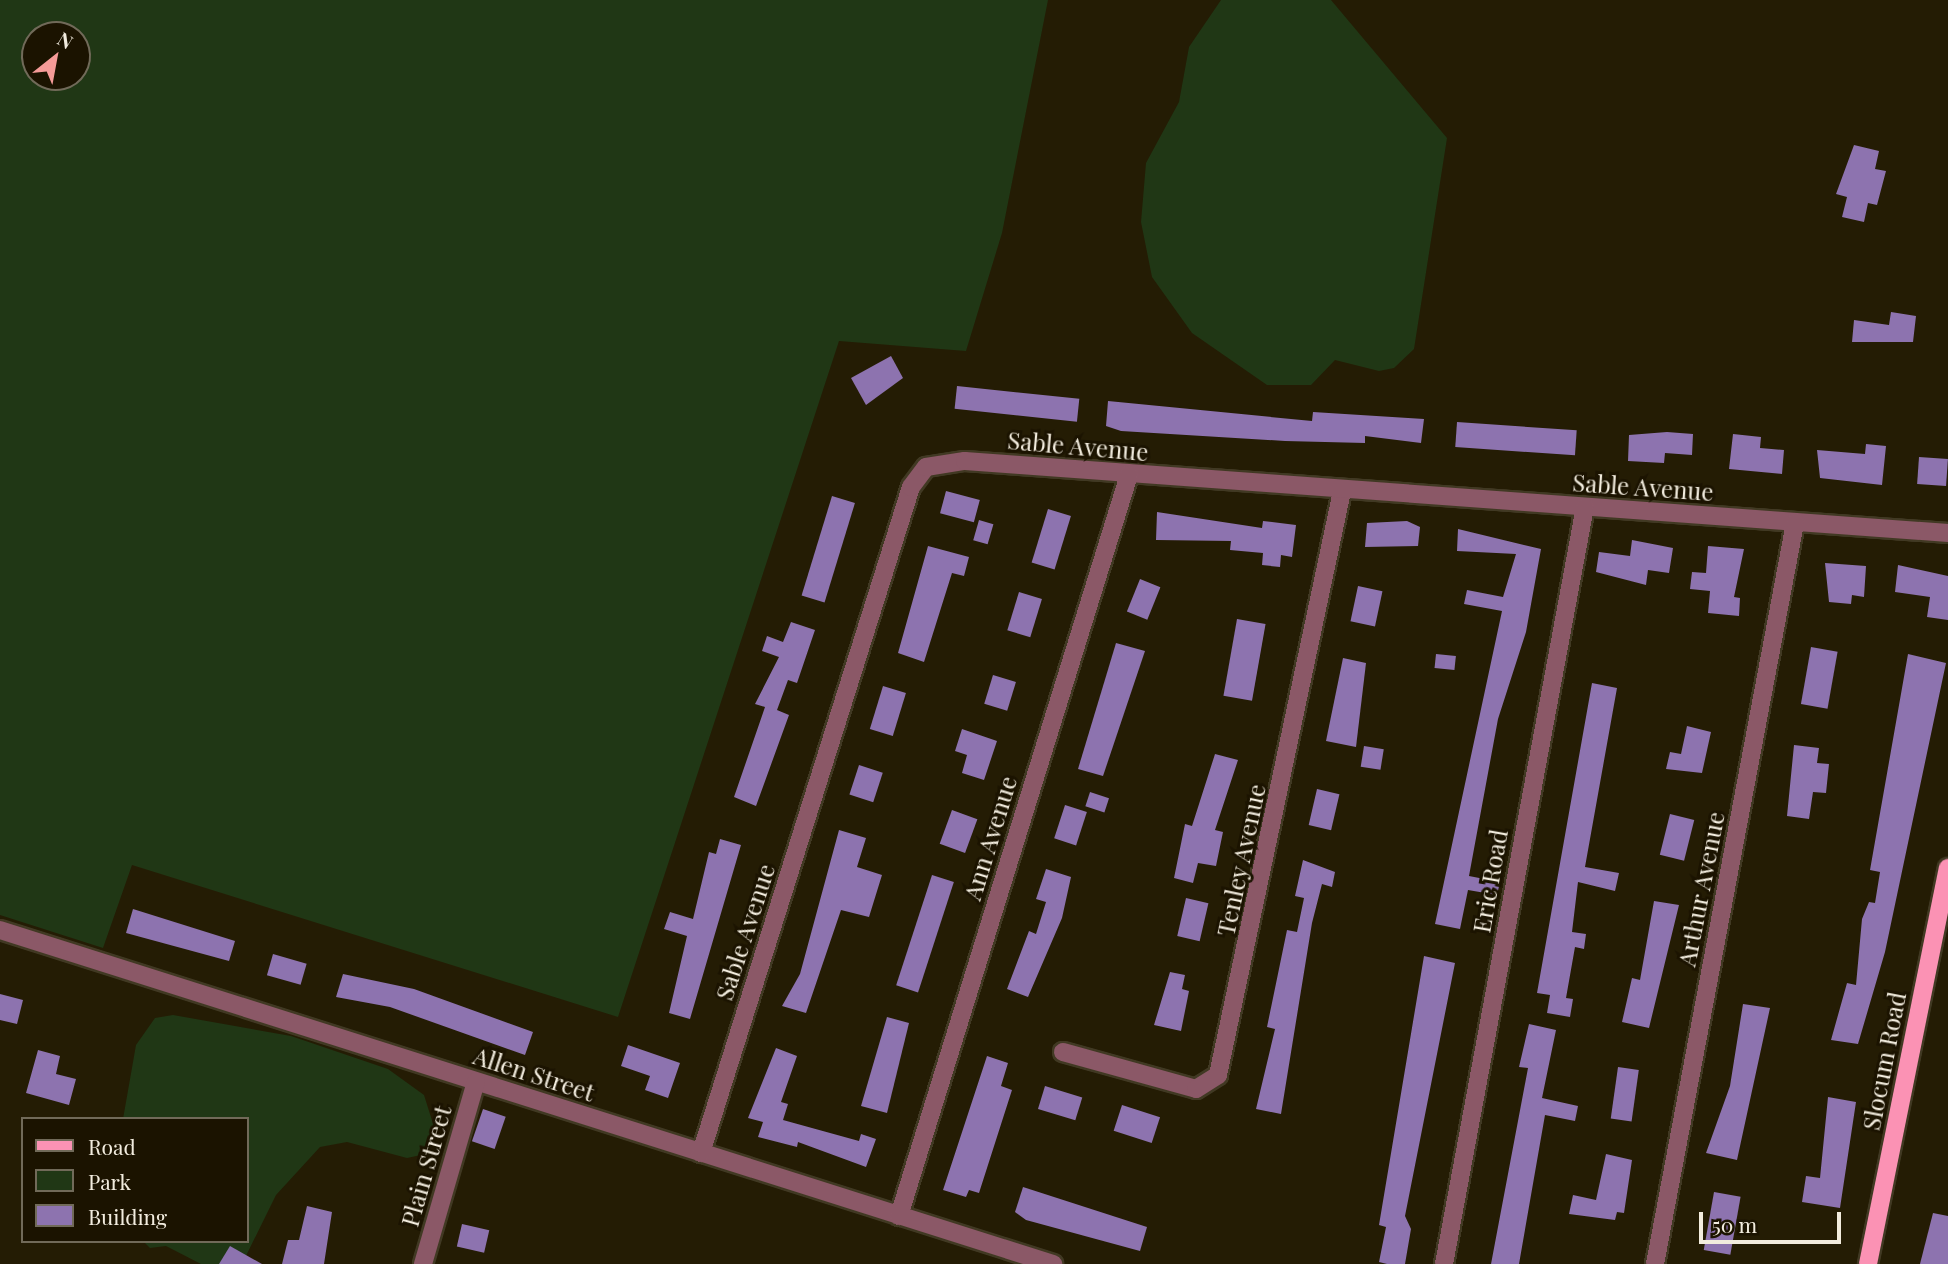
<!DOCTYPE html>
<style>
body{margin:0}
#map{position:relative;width:1948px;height:1264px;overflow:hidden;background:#241c04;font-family:"Playfair Display",serif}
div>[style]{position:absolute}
.green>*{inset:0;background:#203715}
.building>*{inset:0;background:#8d73af;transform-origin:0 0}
.roads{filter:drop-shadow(2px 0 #413923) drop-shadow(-2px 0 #413923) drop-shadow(0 2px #413923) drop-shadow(0 -2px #413923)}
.minor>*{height:18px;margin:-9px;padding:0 9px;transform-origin:9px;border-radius:9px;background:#8b5867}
.major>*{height:18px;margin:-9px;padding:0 9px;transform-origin:9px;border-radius:9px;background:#fb92b4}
span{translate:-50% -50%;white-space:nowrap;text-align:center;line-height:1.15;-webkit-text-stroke:6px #1b1300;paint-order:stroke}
.street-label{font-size:24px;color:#f2ecde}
.legend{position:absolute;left:21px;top:1117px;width:228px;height:126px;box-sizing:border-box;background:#1b1300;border:2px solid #716a59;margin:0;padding:9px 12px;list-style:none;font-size:21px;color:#f2ecde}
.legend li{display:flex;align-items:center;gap:14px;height:35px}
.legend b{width:35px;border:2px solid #716a59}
.north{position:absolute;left:21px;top:21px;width:70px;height:70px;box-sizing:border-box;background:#1b1300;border:2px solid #716a59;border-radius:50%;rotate:31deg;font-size:19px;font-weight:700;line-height:28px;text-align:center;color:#f2ecde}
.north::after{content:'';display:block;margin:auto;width:24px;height:32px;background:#f59b98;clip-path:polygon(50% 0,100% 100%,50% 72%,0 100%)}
.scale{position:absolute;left:1699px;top:1212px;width:142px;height:32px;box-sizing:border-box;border:4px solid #f2ecde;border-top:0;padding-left:9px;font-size:21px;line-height:24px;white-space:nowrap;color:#f2ecde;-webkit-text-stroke:5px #1b1300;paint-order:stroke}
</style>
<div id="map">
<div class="green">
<i style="clip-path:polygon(evenodd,0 0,1048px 0,1002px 233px,966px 351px,839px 341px,618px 1017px,132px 865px,103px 948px,0 915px,0 0,35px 35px,77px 35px,77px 77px,35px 77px,35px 35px)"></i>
<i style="clip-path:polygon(1221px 0,1331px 0,1447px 138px,1414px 349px,1394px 368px,1379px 371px,1335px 360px,1311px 385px,1267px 385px,1192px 333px,1152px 277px,1141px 222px,1146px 163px,1179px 102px,1189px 47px)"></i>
<i style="clip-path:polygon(173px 1015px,291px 1036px,388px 1069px,424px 1095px,435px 1130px,421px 1155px,407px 1158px,347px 1142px,320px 1147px,276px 1195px,242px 1264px,201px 1264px,166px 1246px,150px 1248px,143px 1241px,247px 1241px,247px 1119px,123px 1119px,136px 1045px,155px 1018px)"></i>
</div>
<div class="building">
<i style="clip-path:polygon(1854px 145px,1879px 151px,1875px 169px,1886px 171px,1877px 205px,1868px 203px,1864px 222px,1842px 217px,1847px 197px,1836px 194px)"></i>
<i style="clip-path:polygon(1891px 312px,1916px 316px,1913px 342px,1852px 342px,1854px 320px,1889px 325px)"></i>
<i style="clip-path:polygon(891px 356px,903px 378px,866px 405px,851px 378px)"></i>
<i style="left:957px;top:386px;width:123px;height:23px;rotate:6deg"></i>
<i style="clip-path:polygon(1108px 401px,1312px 421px,1313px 412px,1424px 419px,1421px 443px,1365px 436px,1365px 443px,1285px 441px,1121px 431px,1106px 426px)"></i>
<i style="left:1457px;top:422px;width:120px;height:25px;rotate:4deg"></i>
<i style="clip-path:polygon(1667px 432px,1693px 434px,1692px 455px,1665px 453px,1664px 463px,1628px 461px,1629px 435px)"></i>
<i style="clip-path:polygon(1733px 434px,1761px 437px,1760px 448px,1784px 450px,1782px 474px,1729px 469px)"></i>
<i style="clip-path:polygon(1866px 444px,1886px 446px,1882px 485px,1820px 478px,1817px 450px,1865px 454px)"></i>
<i style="left:1919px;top:457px;width:29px;height:27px;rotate:4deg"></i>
<i style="left:946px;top:491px;width:35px;height:23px;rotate:15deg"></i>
<i style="left:832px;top:496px;width:24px;height:104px;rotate:17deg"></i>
<i style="left:1048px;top:509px;width:24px;height:56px;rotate:17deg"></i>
<i style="clip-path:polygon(1157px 512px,1262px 528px,1263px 521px,1296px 525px,1292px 557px,1281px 555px,1280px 567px,1262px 565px,1263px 553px,1230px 550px,1231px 541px,1156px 540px)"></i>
<i style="left:979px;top:520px;width:15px;height:21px;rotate:16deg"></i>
<i style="clip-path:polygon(1407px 521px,1420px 527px,1418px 546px,1365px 547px,1367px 523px)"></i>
<i style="clip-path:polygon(1458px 529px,1541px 549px,1526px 632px,1498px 719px,1469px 876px,1500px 882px,1497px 895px,1468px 890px,1460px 929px,1435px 924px,1502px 611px,1464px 604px,1467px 590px,1503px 597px,1516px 554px,1457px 551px)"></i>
<i style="clip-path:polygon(1632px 540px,1673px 548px,1669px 573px,1648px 570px,1646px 585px,1596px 572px,1599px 552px,1630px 556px)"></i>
<i style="clip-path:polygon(928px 546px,969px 557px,964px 576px,952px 573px,924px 662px,898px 653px)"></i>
<i style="clip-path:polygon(1708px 546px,1744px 549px,1734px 597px,1740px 598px,1739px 616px,1708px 613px,1710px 591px,1690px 589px,1692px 572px,1706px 573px)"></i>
<i style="clip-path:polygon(1825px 563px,1866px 566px,1864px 597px,1852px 595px,1851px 604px,1829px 602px)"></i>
<i style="clip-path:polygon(1898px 565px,1948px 576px,1948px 620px,1927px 617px,1930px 597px,1895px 592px)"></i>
<i style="left:1140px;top:579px;width:22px;height:35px;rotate:22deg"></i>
<i style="left:1358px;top:586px;width:25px;height:36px;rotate:12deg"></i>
<i style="left:1019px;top:592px;width:24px;height:40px;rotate:17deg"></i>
<i style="left:1237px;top:619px;width:29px;height:78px;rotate:10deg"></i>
<i style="clip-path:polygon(791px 622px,815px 630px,797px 683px,788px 680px,777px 710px,789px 715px,756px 806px,734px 797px,765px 707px,755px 704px,779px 657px,762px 651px,767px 636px,783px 642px)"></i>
<i style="clip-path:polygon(1116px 643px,1145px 651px,1103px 776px,1078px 769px)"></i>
<i style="left:1811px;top:647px;width:27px;height:58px;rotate:10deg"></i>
<i style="left:1436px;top:654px;width:20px;height:14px;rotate:6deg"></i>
<i style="clip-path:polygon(1908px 654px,1946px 663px,1885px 952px,1858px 1044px,1831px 1040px,1847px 983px,1856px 985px,1862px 919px,1869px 902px,1875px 903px,1880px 872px,1870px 870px)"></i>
<i style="clip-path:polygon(1343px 658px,1366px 663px,1356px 747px,1326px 741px)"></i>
<i style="left:993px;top:675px;width:24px;height:30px;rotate:17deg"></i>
<i style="clip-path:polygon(1592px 683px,1617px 688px,1585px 867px,1619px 873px,1615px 891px,1578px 882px,1572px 932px,1586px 934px,1584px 949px,1575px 947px,1566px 998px,1573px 999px,1570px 1017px,1547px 1013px,1550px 995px,1537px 993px)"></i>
<i style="left:883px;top:686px;width:24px;height:45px;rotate:17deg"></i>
<i style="clip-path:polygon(1687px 726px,1711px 732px,1702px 773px,1666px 769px,1670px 752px,1681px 754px)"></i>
<i style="clip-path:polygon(962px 729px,997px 741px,984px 780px,962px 773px,967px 755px,955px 751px)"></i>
<i style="clip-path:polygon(1794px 745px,1819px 748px,1817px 763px,1829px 764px,1826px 793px,1813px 792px,1809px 819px,1787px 816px)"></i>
<i style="left:1364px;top:746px;width:20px;height:21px;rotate:9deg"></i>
<i style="clip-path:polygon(1215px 754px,1238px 760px,1215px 830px,1223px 832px,1216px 866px,1198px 863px,1193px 883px,1174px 878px,1185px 824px,1192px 826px)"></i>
<i style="left:859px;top:765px;width:25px;height:31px;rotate:18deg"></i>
<i style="left:1317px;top:789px;width:23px;height:37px;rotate:13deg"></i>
<i style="left:1090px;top:792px;width:20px;height:15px;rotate:18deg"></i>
<i style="left:1065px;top:805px;width:23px;height:35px;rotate:18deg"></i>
<i style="left:952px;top:810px;width:27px;height:36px;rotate:20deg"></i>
<i style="left:1670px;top:814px;width:25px;height:42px;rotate:14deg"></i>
<i style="clip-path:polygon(839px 830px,866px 838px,857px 867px,882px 875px,869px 917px,841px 910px,806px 1013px,782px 1006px,800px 974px)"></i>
<i style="clip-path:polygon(720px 839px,741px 845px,690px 1019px,669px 1013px,687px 936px,664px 929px,670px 912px,693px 919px,709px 852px,716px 854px)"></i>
<i style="clip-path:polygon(1303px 860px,1335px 872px,1332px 887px,1322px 884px,1312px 923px,1281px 1114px,1256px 1109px,1275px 1029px,1267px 1027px,1287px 930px,1297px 932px,1304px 898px,1295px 896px)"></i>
<i style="clip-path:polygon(1046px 869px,1071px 877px,1062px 918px,1028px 997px,1007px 989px,1029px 931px,1036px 934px,1046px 902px,1036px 899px)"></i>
<i style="left:932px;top:875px;width:23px;height:116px;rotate:18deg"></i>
<i style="left:1186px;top:898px;width:23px;height:39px;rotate:13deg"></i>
<i style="clip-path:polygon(1654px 901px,1679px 905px,1649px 1028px,1622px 1022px,1632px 978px,1640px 980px)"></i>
<i style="clip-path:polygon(133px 909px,235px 941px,229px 961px,126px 933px)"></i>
<i style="left:273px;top:954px;width:35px;height:22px;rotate:16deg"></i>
<i style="clip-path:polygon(1424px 956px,1455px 963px,1405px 1216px,1411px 1229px,1405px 1264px,1387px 1264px,1379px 1262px,1386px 1227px,1379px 1225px)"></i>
<i style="clip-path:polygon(1170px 972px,1185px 975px,1182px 989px,1189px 991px,1181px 1031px,1154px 1025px)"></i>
<i style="clip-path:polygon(343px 974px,414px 989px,533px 1032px,525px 1055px,390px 1007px,336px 997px)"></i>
<i style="clip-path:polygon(0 994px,23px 1000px,17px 1024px,0 1020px)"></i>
<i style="clip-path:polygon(1743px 1004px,1770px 1008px,1737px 1160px,1706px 1153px,1730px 1086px)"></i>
<i style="clip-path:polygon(887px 1017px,909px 1023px,887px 1113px,861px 1106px)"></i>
<i style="clip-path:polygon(1529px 1024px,1556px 1030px,1542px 1098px,1578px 1106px,1575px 1121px,1545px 1115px,1519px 1264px,1491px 1264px,1528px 1068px,1519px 1067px)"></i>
<i style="clip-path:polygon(628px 1045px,680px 1063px,668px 1098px,645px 1090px,650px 1076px,621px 1066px)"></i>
<i style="clip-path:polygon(776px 1048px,797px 1056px,781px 1102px,788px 1104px,783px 1120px,859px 1141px,861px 1134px,876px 1139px,866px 1167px,798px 1142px,797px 1147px,758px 1137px,763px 1122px,748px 1118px)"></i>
<i style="clip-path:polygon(38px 1050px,60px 1056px,56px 1074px,76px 1079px,69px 1105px,26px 1093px)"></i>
<i style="clip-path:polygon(987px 1056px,1008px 1063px,1001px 1086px,1012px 1090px,979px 1193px,969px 1190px,966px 1197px,943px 1190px)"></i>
<i style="left:1618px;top:1067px;width:21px;height:52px;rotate:8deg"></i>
<i style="left:1045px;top:1086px;width:39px;height:24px;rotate:17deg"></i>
<i style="clip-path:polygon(1828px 1097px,1856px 1102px,1840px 1208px,1802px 1202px,1806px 1176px,1820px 1178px)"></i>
<i style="left:1122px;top:1105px;width:40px;height:27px;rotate:18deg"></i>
<i style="left:483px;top:1109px;width:24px;height:34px;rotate:19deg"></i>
<i style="clip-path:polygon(1606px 1154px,1632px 1160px,1624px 1213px,1617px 1212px,1615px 1220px,1569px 1214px,1573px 1195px,1596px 1200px)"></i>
<i style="clip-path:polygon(1023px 1187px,1147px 1227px,1140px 1251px,1026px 1220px,1015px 1212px)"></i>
<i style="left:1714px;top:1192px;width:27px;height:59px;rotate:10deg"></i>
<i style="clip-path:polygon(307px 1206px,332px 1212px,324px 1264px,282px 1264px,288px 1240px,299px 1240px)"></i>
<i style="clip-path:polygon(1933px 1213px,1948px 1216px,1948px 1264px,1920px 1264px)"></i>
<i style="left:462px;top:1224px;width:28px;height:23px;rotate:13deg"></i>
<i style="clip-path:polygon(230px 1246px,262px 1264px,219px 1264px)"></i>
</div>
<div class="roads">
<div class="minor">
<i style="left:0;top:930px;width:1105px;rotate:17.6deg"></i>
<i style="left:1063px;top:1052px;width:138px;rotate:15.5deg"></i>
<i style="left:1196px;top:1089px;width:26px;rotate:-32deg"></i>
<i style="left:1218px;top:1075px;width:597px;rotate:-78.01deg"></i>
<i style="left:701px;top:1153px;width:698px;rotate:-72.5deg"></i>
<i style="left:911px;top:487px;width:25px;rotate:-53deg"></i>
<i style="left:926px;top:467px;width:39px;rotate:-9deg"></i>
<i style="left:965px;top:461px;width:986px;rotate:4.19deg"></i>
<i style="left:899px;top:1216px;width:776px;rotate:-72.76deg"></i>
<i style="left:423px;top:1264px;width:190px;rotate:-73.8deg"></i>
<i style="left:1444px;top:1264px;width:770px;rotate:-79.45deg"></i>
<i style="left:1655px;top:1264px;width:754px;rotate:-79.3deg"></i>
</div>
<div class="major">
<i style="left:1868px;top:1264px;width:404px;rotate:-78.6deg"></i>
</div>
</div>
<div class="street-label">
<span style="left:1078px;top:446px;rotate:5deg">Sable Avenue</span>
<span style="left:1643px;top:487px;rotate:4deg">Sable Avenue</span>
<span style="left:990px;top:838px;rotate:-73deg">Ann Avenue</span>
<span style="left:1241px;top:860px;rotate:-78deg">Tenley Avenue</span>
<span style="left:1490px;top:881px;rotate:-80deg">Eric Road</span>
<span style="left:1701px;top:889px;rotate:-79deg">Arthur Avenue</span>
<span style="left:745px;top:932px;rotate:-72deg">Sable Avenue</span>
<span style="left:1884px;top:1061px;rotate:-79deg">Slocum Road</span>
<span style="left:534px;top:1074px;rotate:18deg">Allen Street</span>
<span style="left:426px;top:1166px;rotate:-74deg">Plain Street</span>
</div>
<ul class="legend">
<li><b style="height:9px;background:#fb92b4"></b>Road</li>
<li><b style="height:19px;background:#203715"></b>Park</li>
<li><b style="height:19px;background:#8d73af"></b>Building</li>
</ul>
<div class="north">N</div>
<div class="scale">50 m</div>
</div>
